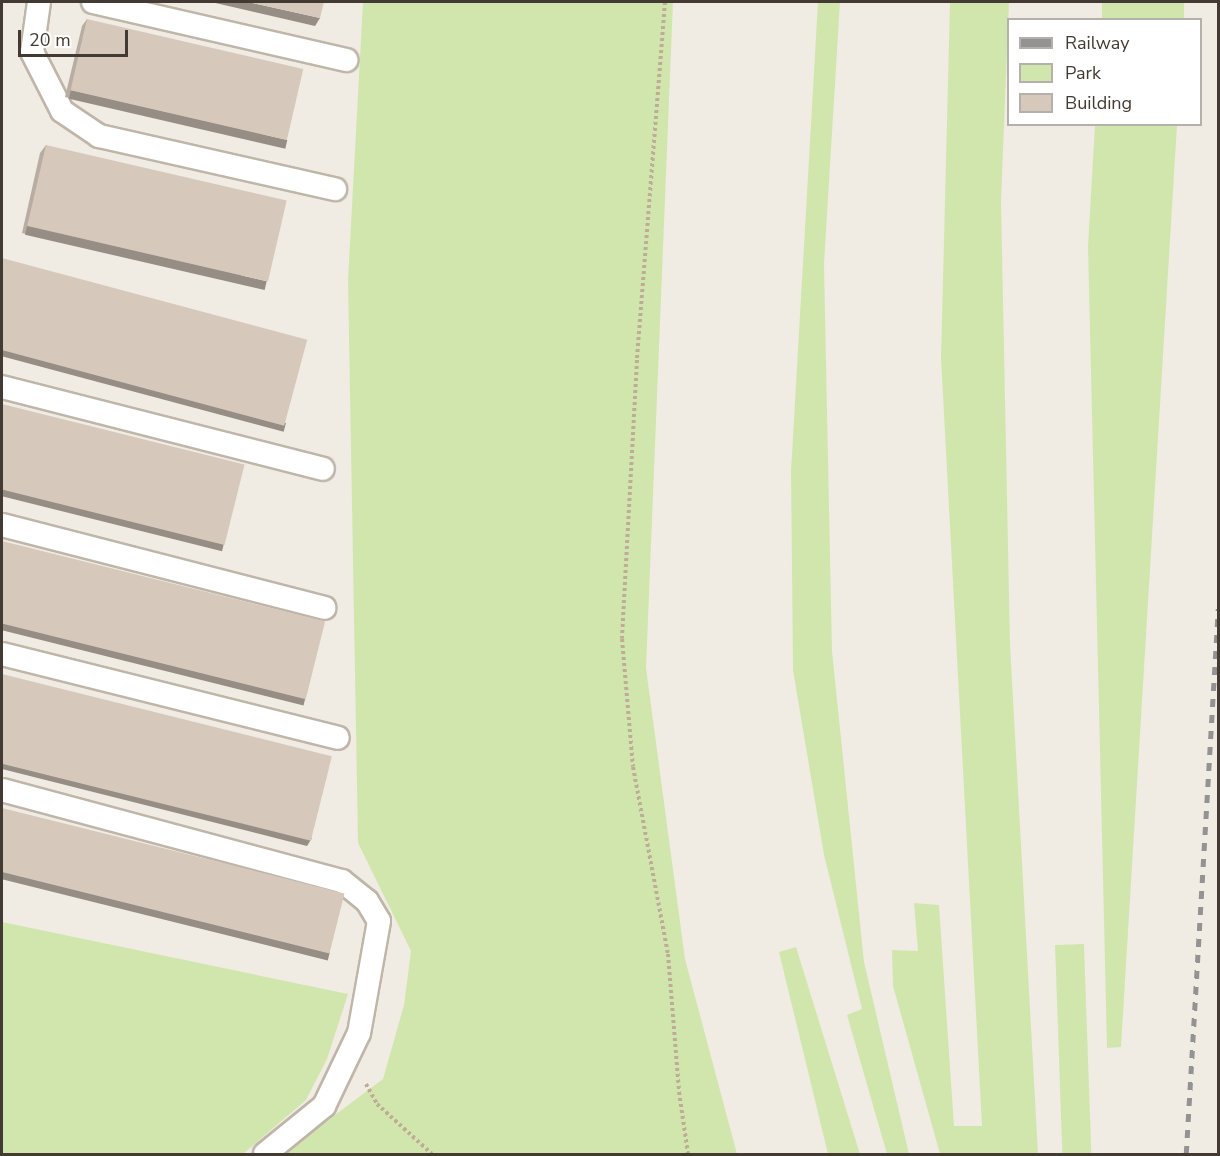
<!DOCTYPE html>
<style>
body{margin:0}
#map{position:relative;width:1220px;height:1156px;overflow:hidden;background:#f1ece3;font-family:"Nunito Sans",sans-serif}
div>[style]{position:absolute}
.green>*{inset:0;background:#d1e6ac;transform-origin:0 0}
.path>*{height:4px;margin-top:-2px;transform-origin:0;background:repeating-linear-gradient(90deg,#beac97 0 3px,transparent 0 6px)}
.roads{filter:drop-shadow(2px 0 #bfb5a9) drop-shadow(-2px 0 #bfb5a9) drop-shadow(0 2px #bfb5a9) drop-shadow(0 -2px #bfb5a9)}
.service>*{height:22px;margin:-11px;padding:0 11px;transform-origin:11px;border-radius:11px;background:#fff}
.rail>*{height:4.5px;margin-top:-2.25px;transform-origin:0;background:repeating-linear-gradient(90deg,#939393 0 8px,transparent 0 16px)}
.wall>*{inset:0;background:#b8ada2}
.shaded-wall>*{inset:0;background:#968d84;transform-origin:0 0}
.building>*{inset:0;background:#d6c9bc;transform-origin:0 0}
span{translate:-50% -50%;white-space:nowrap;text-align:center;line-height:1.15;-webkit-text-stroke:4.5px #fff;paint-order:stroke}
.frame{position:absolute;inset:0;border:3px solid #433b33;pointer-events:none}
.legend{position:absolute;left:1007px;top:18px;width:195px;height:108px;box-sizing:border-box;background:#fff;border:2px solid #b4b1ad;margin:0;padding:8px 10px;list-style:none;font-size:18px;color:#433b33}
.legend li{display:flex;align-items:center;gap:12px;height:30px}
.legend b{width:30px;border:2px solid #b4b1ad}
.scale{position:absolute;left:18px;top:30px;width:110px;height:27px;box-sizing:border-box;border:3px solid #433b33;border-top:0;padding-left:8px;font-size:18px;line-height:21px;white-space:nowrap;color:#433b33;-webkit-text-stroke:4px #fff;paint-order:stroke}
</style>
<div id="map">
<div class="green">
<i style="clip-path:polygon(363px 2px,673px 2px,646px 668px,685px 959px,737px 1154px,283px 1154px,383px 1079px,404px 1005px,411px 951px,358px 843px,348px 280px)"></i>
<i style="clip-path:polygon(818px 2px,840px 2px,824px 264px,832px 651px,864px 962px,909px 1154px,887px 1154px,847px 1015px,862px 1009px,824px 855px,793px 670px,791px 471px)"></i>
<i style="clip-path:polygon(950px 2px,1009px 2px,1001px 201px,1010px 644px,1038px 1154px,940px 1154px,893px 986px,892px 950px,918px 951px,914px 903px,939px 905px,954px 1126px,982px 1126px,941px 358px)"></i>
<i style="left:1102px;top:2px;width:82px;height:17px"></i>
<i style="clip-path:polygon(1095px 125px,1177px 125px,1121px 1047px,1107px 1048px,1088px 246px)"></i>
<i style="clip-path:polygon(2px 922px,348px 994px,327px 1059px,306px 1100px,243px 1154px,2px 1154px)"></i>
<i style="left:1084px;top:944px;width:210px;height:29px;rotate:88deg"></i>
<i style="clip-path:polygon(796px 947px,860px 1154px,828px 1154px,779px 952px)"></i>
</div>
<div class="path">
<i style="left:665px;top:2px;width:359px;rotate:94.5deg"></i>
<i style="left:637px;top:360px;width:279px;rotate:93.1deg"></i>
<i style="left:622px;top:639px;width:128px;rotate:85.1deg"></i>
<i style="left:633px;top:767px;width:190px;rotate:79.4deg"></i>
<i style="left:668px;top:954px;width:138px;rotate:85.4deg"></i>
<i style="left:679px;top:1092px;width:63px;rotate:81.7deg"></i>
<i style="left:366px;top:1084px;width:23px;rotate:61deg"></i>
<i style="left:377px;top:1104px;width:74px;rotate:42.3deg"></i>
</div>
<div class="roads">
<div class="service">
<i style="left:39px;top:2px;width:50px;rotate:98deg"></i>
<i style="left:32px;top:52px;width:66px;rotate:63deg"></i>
<i style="left:62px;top:111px;width:45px;rotate:34deg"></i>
<i style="left:99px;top:136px;width:242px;rotate:12.7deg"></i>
<i style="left:93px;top:2px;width:260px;rotate:12.9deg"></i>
<i style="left:2px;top:387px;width:331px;rotate:14.3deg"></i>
<i style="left:2px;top:525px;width:333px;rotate:14.4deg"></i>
<i style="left:2px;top:654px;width:346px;rotate:14deg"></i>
<i style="left:2px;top:790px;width:352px;rotate:15deg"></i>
<i style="left:342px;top:881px;width:32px;rotate:39deg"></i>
<i style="left:367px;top:901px;width:23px;rotate:59deg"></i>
<i style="left:379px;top:921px;width:114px;rotate:100.1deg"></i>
<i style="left:359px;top:1033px;width:81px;rotate:115.6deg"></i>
<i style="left:324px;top:1106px;width:76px;rotate:140.9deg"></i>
</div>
</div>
<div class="rail">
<i style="left:1186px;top:1154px;width:546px;rotate:-86.64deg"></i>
</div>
<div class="wall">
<i style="clip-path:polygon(87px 19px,282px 147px,65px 97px,82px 26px)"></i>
<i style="clip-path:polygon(46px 145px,262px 289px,22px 233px,40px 153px)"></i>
</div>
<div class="shaded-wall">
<i style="clip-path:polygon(211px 2px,248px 2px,320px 18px,315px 26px)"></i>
<i style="left:71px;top:90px;width:222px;height:9px;rotate:13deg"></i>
<i style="left:27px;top:226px;width:246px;height:9px;rotate:13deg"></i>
<i style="left:2px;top:347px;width:294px;height:9px;rotate:15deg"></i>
<i style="left:2px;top:487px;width:229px;height:9px;rotate:14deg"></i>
<i style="left:2px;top:621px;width:313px;height:9px;rotate:14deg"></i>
<i style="clip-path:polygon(2px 761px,312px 838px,307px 846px,2px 769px)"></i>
<i style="left:2px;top:870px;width:338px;height:9px;rotate:14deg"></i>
</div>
<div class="building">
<i style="clip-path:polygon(248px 2px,324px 2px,320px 18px)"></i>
<i style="left:87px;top:19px;width:222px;height:73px;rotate:13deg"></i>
<i style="left:46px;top:145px;width:247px;height:83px;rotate:13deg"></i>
<i style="left:2px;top:258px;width:316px;height:89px;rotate:15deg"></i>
<i style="left:2px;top:404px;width:250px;height:83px;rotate:14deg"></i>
<i style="left:2px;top:541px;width:333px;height:80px;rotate:14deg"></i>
<i style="left:2px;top:674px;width:340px;height:87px;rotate:14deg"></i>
<i style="left:2px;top:808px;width:353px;height:62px;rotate:14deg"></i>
</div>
<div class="frame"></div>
<ul class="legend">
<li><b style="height:8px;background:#939393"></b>Railway</li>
<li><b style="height:16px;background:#d1e6ac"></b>Park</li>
<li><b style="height:16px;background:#d6c9bc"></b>Building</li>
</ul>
<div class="scale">20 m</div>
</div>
